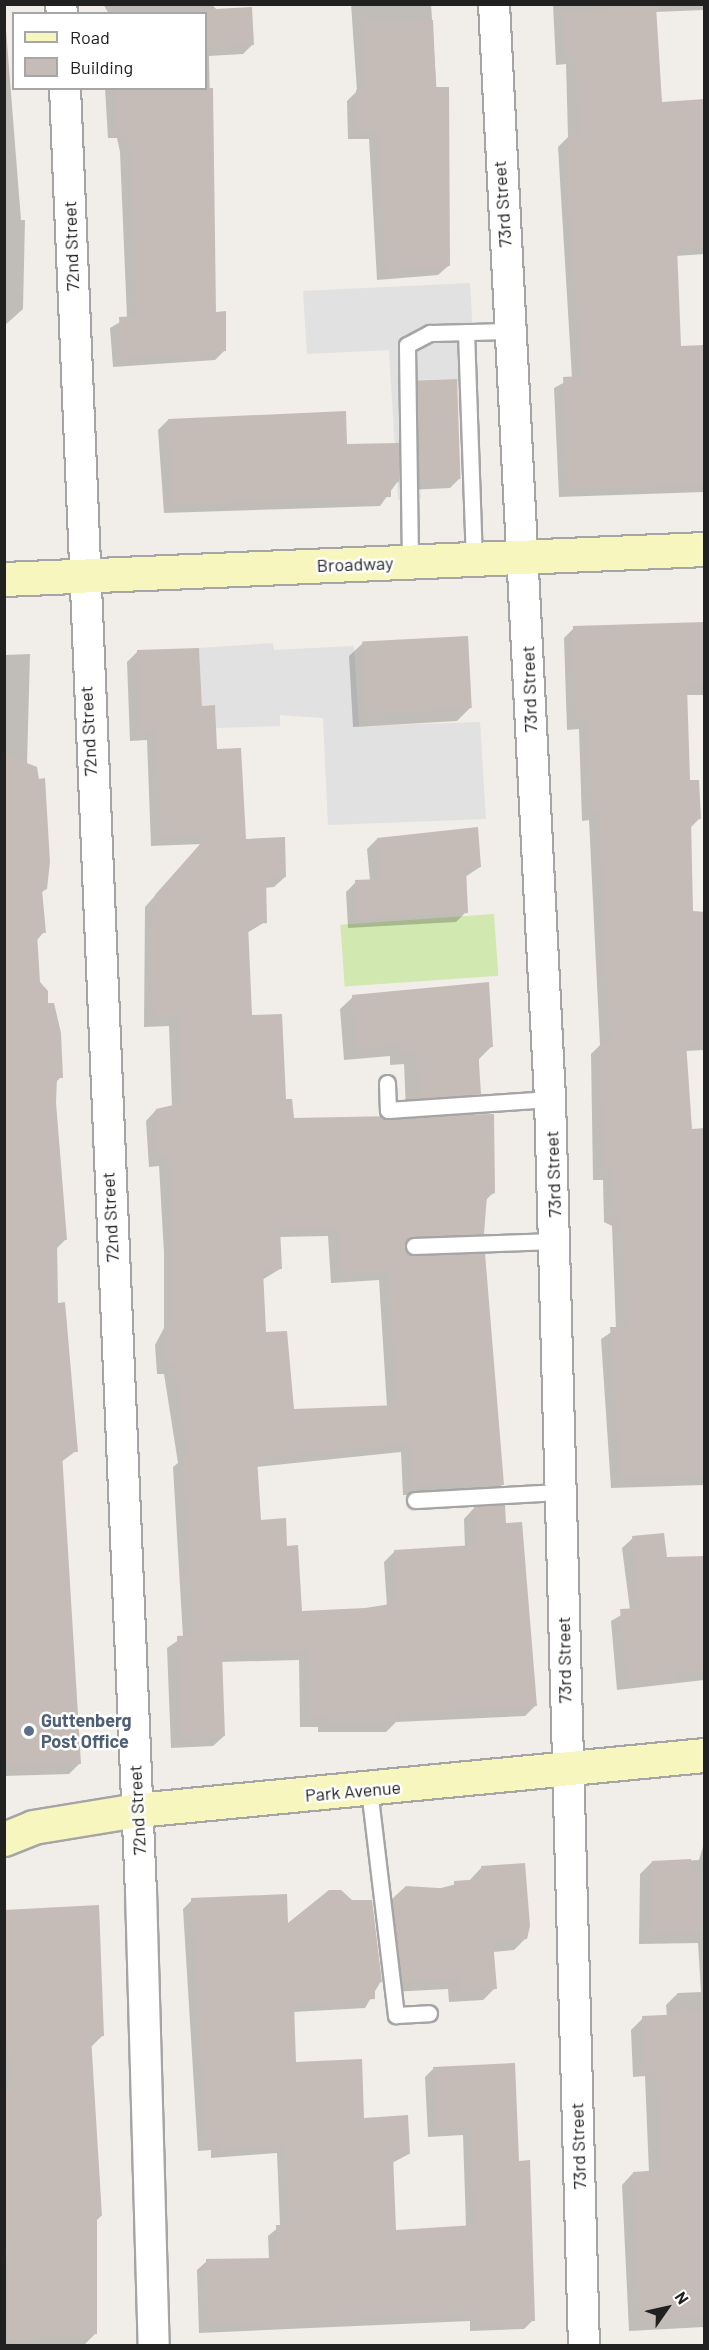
<!DOCTYPE html>
<style>
body{margin:0}
#map{position:relative;width:709px;height:2350px;overflow:hidden;background:#f1ede8;font-family:Barlow,sans-serif}
div>[style]{position:absolute}
.grass>*{inset:0;background:#d1e8b0;transform-origin:0 0}
.parking>*{inset:0;background:#e1e1e1}
.shadow>*{inset:0;background:#0003}
.building>*{inset:0;background:#c5bcb7;transform-origin:0 0}
.roads{filter:drop-shadow(2px 0 #a5a5a5) drop-shadow(-2px 0 #a5a5a5) drop-shadow(0 2px #a5a5a5) drop-shadow(0 -2px #a5a5a5)}
.lane>*{height:15px;margin:-7.5px;padding:0 7.5px;transform-origin:7.5px;border-radius:7.5px;background:#fff}
.street>*{height:30px;margin:-15px;padding:0 15px;transform-origin:15px;border-radius:15px;background:#fff}
.secondary>*{height:33px;margin:-16.5px;padding:0 16.5px;transform-origin:16.5px;border-radius:16.5px;background:#f8f6bf}
.dots>*{width:16px;height:16px;translate:-50% -50%;box-sizing:border-box;border:3px solid #fff;border-radius:50%}
span{translate:-50% -50%;white-space:nowrap;text-align:center;line-height:1.15;-webkit-text-stroke:5px #fff;paint-order:stroke}
.street-label{font-size:18px;color:#212121}
.service-label{font-size:18px;color:#4e5e75;font-weight:700}
.left{translate:0 -50%;text-align:left}
.frame{position:absolute;inset:0;border:6px solid #212121;pointer-events:none}
.legend{position:absolute;left:12px;top:12px;width:195px;height:78px;box-sizing:border-box;background:#fff;border:2px solid #a6a6a6;margin:0;padding:8px 10px;list-style:none;font-size:18px;color:#212121}
.legend li{display:flex;align-items:center;gap:12px;height:30px}
.legend b{width:30px;border:2px solid #a6a6a6}
.north{position:absolute;left:637px;top:2278px;width:60px;height:60px;-webkit-text-stroke:4px #fff;paint-order:stroke;rotate:56deg;font-size:16px;font-weight:700;line-height:24px;text-align:center;color:#212121}
.north::after{content:'';display:block;margin:auto;width:21px;height:27px;background:#212121;clip-path:polygon(50% 0,100% 100%,50% 72%,0 100%)}
</style>
<div id="map">
<div class="grass">
<i style="left:494px;top:914px;width:62px;height:154px;rotate:86deg"></i>
</div>
<div class="parking">
<i style="clip-path:polygon(470px 283px,482px 493px,464px 494px,457px 379px,415px 380px,421px 498px,398px 500px,389px 350px,307px 354px,303px 291px)"></i>
<i style="clip-path:polygon(273px 643px,274px 650px,354px 646px,359px 726px,480px 722px,486px 819px,328px 825px,323px 718px,280px 715px,280px 726px,216px 728px,215px 705px,202px 706px,199px 648px)"></i>
</div>
<div class="shadow">
<i style="clip-path:polygon(4px 4px,21px 220px,25px 220px,23px 309px,4px 326px)"></i>
<i style="clip-path:polygon(103px 4px,211px 4px,253px 44px,243px 54px,209px 56px,214px 314px,225px 350px,215px 360px,113px 367px,110px 328px,127px 318px,120px 152px,117px 138px,108px 138px,105px 88px,206px 88px,206px 14px,109px 14px)"></i>
<i style="clip-path:polygon(351px 4px,431px 4px,448px 266px,438px 275px,377px 280px,369px 139px,348px 139px,347px 101px,357px 91px)"></i>
<i style="clip-path:polygon(553px 4px,704px 4px,704px 10px,655px 12px,661px 104px,704px 101px,704px 254px,676px 256px,680px 348px,704px 347px,704px 492px,559px 497px,554px 388px,572px 378px,558px 147px,568px 137px,566px 64px,556px 65px)"></i>
<i style="clip-path:polygon(418px 382px,460px 478px,450px 488px,409px 490px,408px 391px)"></i>
<i style="clip-path:polygon(168px 420px,346px 446px,398px 481px,380px 506px,164px 513px,158px 430px)"></i>
<i style="clip-path:polygon(704px 624px,704px 695px,686px 695px,689px 782px,699px 819px,689px 829px,692px 912px,704px 912px,704px 1050px,685px 1051px,691px 1130px,704px 1130px,704px 1485px,611px 1488px,601px 1339px,616px 1329px,612px 1226px,604px 1222px,603px 1180px,593px 1180px,591px 1054px,600px 1045px,589px 820px,582px 821px,579px 729px,567px 730px,564px 638px,574px 628px)"></i>
<i style="clip-path:polygon(363px 643px,471px 707px,457px 721px,353px 727px,349px 656px)"></i>
<i style="clip-path:polygon(evenodd,138px 651px,200px 707px,244px 840px,285px 877px,274px 887px,264px 888px,265px 922px,247px 933px,251px 1017px,293px 1119px,493px 1193px,485px 1201px,482px 1233px,472px 1244px,403px 1246px,502px 1485px,492px 1495px,403px 1495px,401px 1452px,256px 1467px,260px 1521px,286px 1547px,301px 1613px,366px 1610px,387px 1606px,384px 1562px,395px 1551px,465px 1547px,464px 1519px,474px 1508px,536px 1705px,525px 1716px,396px 1722px,386px 1732px,318px 1732px,318px 1727px,300px 1727px,299px 1660px,221px 1662px,224px 1736px,213px 1746px,171px 1748px,167px 1648px,183px 1637px,173px 1467px,178px 1463px,164px 1374px,157px 1374px,155px 1345px,164px 1328px,164px 1253px,159px 1166px,149px 1167px,146px 1121px,156px 1110px,172px 1107px,169px 1026px,144px 1027px,145px 907px,201px 844px,151px 846px,147px 740px,130px 741px,127px 662px,138px 651px,328px 1236px,331px 1283px,379px 1280px,387px 1407px,293px 1411px,265px 1333px,262px 1280px,280px 1269px,279px 1237px,328px 1236px)"></i>
<i style="clip-path:polygon(30px 654px,27px 765px,46px 889px,41px 893px,44px 932px,36px 941px,38px 983px,61px 1077px,55px 1083px,55px 1102px,66px 1239px,56px 1249px,57px 1304px,76px 1451px,61px 1462px,80px 1763px,69px 1774px,4px 1776px,4px 655px)"></i>
<i style="clip-path:polygon(377px 839px,480px 867px,465px 877px,466px 912px,456px 922px,348px 928px,346px 892px,356px 882px,370px 881px,367px 849px)"></i>
<i style="clip-path:polygon(353px 997px,491px 1047px,479px 1059px,479px 1093px,466px 1106px,406px 1110px,404px 1064px,390px 1065px,390px 1056px,344px 1060px,340px 1009px)"></i>
<i style="clip-path:polygon(633px 1538px,666px 1559px,704px 1571px,704px 1680px,617px 1690px,611px 1621px,630px 1610px,622px 1548px)"></i>
<i style="clip-path:polygon(704px 1843px,704px 2327px,629px 2331px,622px 2185px,633px 2173px,649px 2173px,645px 2076px,633px 2077px,631px 2030px,643px 2018px,667px 2017px,666px 2005px,678px 1993px,701px 1992px,698px 1943px,639px 1944px,640px 1874px,652px 1862px,699px 1860px)"></i>
<i style="clip-path:polygon(481px 1868px,526px 1938px,514px 1950px,493px 1952px,495px 1988px,483px 2000px,449px 2002px,448px 1989px,390px 1992px,381px 1913px,393px 1900px,469px 1881px)"></i>
<i style="clip-path:polygon(192px 1900px,286px 1926px,381px 1981px,365px 2008px,293px 2012px,295px 2063px,409px 2154px,392px 2163px,395px 2231px,466px 2227px,463px 2135px,428px 2137px,425px 2077px,434px 2068px,518px 2162px,533px 2320px,524px 2329px,470px 2331px,470px 2321px,199px 2333px,197px 2270px,207px 2261px,269px 2259px,268px 2236px,280px 2226px,277px 2153px,211px 2158px,211px 2150px,198px 2151px,183px 1909px)"></i>
<i style="clip-path:polygon(4px 1911px,102px 2036px,91px 2047px,101px 2216px,96px 2221px,96px 2333px,85px 2344px,4px 2346px)"></i>
</div>
<div class="building">
<i style="clip-path:polygon(656px 6px,662px 102px,705px 99px,705px 247px,677px 247px,681px 346px,705px 345px,705px 485px,568px 488px,563px 377px,582px 376px,568px 193px,568px 135px,578px 135px,579px 127px,575px 55px,565px 56px,562px 13px)"></i>
<i style="left:252px;top:7px;width:38px;height:46px;rotate:87deg"></i>
<i style="clip-path:polygon(433px 20px,436px 87px,449px 87px,450px 266px,386px 271px,378px 130px,357px 130px,356px 90px,366px 89px,364px 22px)"></i>
<i style="clip-path:polygon(114px 88px,213px 88px,216px 312px,226px 311px,226px 351px,122px 358px,119px 317px,136px 316px,135px 245px,129px 142px,126px 129px,117px 129px)"></i>
<i style="left:457px;top:379px;width:100px;height:40px;rotate:88deg"></i>
<i style="clip-path:polygon(346px 411px,347px 444px,399px 443px,399px 482px,391px 482px,391px 497px,173px 504px,168px 419px)"></i>
<i style="clip-path:polygon(705px 622px,705px 685px,687px 686px,690px 780px,699px 780px,701px 819px,691px 820px,693px 911px,705px 912px,705px 1041px,686px 1042px,692px 1129px,705px 1128px,705px 1476px,621px 1478px,610px 1327px,626px 1327px,622px 1215px,614px 1212px,613px 1170px,603px 1170px,600px 1042px,610px 1042px,599px 811px,592px 811px,589px 720px,576px 720px,573px 626px)"></i>
<i style="left:468px;top:636px;width:72px;height:106px;rotate:87deg"></i>
<i style="clip-path:polygon(evenodd,199px 648px,202px 706px,215px 705px,217px 749px,241px 748px,246px 839px,285px 837px,286px 877px,266px 878px,267px 923px,248px 924px,252px 1015px,282px 1014px,286px 1099px,292px 1099px,294px 1118px,494px 1114px,495px 1193px,487px 1196px,484px 1234px,414px 1236px,404px 1246px,414px 1256px,485px 1253px,504px 1485px,413px 1485px,411px 1443px,257px 1458px,261px 1520px,286px 1518px,287px 1546px,298px 1545px,302px 1611px,365px 1608px,397px 1603px,394px 1550px,475px 1545px,474px 1507px,505px 1505px,506px 1523px,522px 1522px,537px 1706px,397px 1713px,398px 1722px,328px 1722px,328px 1717px,310px 1717px,309px 1650px,222px 1653px,225px 1736px,181px 1738px,177px 1636px,194px 1635px,183px 1455px,188px 1455px,174px 1364px,167px 1364px,165px 1333px,168px 1323px,174px 1322px,174px 1241px,169px 1156px,159px 1157px,156px 1109px,182px 1103px,179px 1016px,154px 1017px,151px 935px,155px 895px,209px 834px,161px 836px,157px 730px,140px 731px,137px 650px,199px 648px,338px 1226px,341px 1273px,389px 1270px,398px 1405px,294px 1409px,287px 1331px,266px 1332px,263px 1270px,282px 1269px,280px 1228px,338px 1226px)"></i>
<i style="clip-path:polygon(4px 754px,37px 767px,39px 779px,45px 778px,50px 862px,47px 889px,42px 890px,46px 933px,37px 933px,40px 982px,48px 991px,48px 1003px,54px 1003px,61px 1033px,63px 1078px,57px 1078px,56px 1102px,67px 1240px,57px 1240px,58px 1303px,65px 1302px,78px 1452px,62px 1452px,81px 1764px,4px 1766px)"></i>
<i style="clip-path:polygon(478px 827px,481px 867px,466px 868px,468px 913px,357px 919px,355px 880px,380px 879px,377px 838px)"></i>
<i style="clip-path:polygon(489px 982px,493px 1047px,478px 1048px,481px 1094px,419px 1098px,416px 1052px,402px 1053px,402px 1044px,356px 1048px,352px 995px)"></i>
<i style="clip-path:polygon(664px 1533px,667px 1557px,705px 1556px,705px 1670px,674px 1672px,674px 1678px,627px 1680px,620px 1609px,640px 1608px,632px 1536px)"></i>
<i style="clip-path:polygon(691px 1859px,692px 1872px,699px 1872px,702px 1932px,650px 1933px,652px 1861px)"></i>
<i style="clip-path:polygon(525px 1863px,530px 1926px,527px 1939px,493px 1941px,497px 1989px,461px 1991px,460px 1978px,402px 1981px,392px 1899px,406px 1886px,454px 1889px,454px 1881px,482px 1879px,481px 1866px)"></i>
<i style="clip-path:polygon(329px 1890px,341px 1890px,352px 1900px,372px 1900px,382px 1982px,375px 1982px,375px 1999px,294px 2004px,296px 2062px,362px 2059px,364px 2118px,408px 2115px,410px 2154px,393px 2155px,396px 2230px,475px 2225px,471px 2127px,436px 2128px,433px 2067px,515px 2063px,519px 2161px,530px 2160px,535px 2321px,479px 2322px,478px 2313px,208px 2324px,206px 2259px,277px 2258px,276px 2225px,289px 2225px,286px 2145px,220px 2150px,219px 2142px,207px 2143px,191px 1898px,287px 1894px,288px 1923px)"></i>
<i style="clip-path:polygon(99px 1905px,104px 2036px,91px 2037px,102px 2216px,97px 2216px,97px 2334px,8px 2338px,4px 2088px,16px 2087px,4px 2029px,4px 1910px)"></i>
<i style="clip-path:polygon(705px 2013px,705px 2317px,640px 2320px,633px 2172px,661px 2170px,656px 2065px,644px 2066px,642px 2016px)"></i>
</div>
<div class="roads">
<div class="lane">
<i style="left:466px;top:332px;width:227px;rotate:88deg"></i>
<i style="left:410px;top:561px;width:216px;rotate:-90.8deg"></i>
<i style="left:407px;top:345px;width:26px;rotate:-28deg"></i>
<i style="left:430px;top:333px;width:80px;rotate:-1.4deg"></i>
<i style="left:387px;top:1083px;width:27px;rotate:88deg"></i>
<i style="left:388px;top:1110px;width:162px;rotate:-3.9deg"></i>
<i style="left:414px;top:1246px;width:140px;rotate:-2deg"></i>
<i style="left:415px;top:1500px;width:145px;rotate:-3.2deg"></i>
<i style="left:369px;top:1789px;width:228px;rotate:83.2deg"></i>
<i style="left:396px;top:2015px;width:33px;rotate:-3deg"></i>
</div>
<div class="street">
<i style="left:61px;top:4px;width:10px;rotate:84deg"></i>
<i style="left:494px;top:4px;width:1096px;rotate:87.07deg"></i>
<i style="left:550px;top:1099px;width:1247px;rotate:88.44deg"></i>
<i style="left:65px;top:88px;width:1805px;rotate:87.59deg"></i>
<i style="left:141px;top:1891px;width:455px;rotate:88.4deg"></i>
</div>
<div class="secondary">
<i style="left:4px;top:579px;width:701px;rotate:-2.45deg"></i>
<i style="left:4px;top:1839px;width:31px;rotate:-22deg"></i>
<i style="left:33px;top:1827px;width:105px;rotate:-9.3deg"></i>
<i style="left:137px;top:1810px;width:570px;rotate:-5.54deg"></i>
</div>
</div>
<div class="dots">
<i style="left:29px;top:1731px;background:#5c6f8a"></i>
</div>
<div class="street-label">
<span style="left:502px;top:204px;rotate:-94deg">73rd Street</span>
<span style="left:71px;top:246px;rotate:-92deg">72nd Street</span>
<span style="left:355px;top:564px;rotate:-2deg">Broadway</span>
<span style="left:529px;top:689px;rotate:-92deg">73rd Street</span>
<span style="left:88px;top:731px;rotate:-93deg">72nd Street</span>
<span style="left:553px;top:1174px;rotate:-92deg">73rd Street</span>
<span style="left:110px;top:1217px;rotate:-93deg">72nd Street</span>
<span style="left:564px;top:1660px;rotate:-91deg">73rd Street</span>
<span style="left:353px;top:1791px;rotate:-5deg">Park Avenue</span>
<span style="left:137px;top:1810px;rotate:-93deg">72nd Street</span>
<span style="left:578px;top:2146px;rotate:-92deg">73rd Street</span>
</div>
<div class="service-label">
<span class="left" style="left:41px;top:1731px">Guttenberg<br>Post Office</span>
</div>
<div class="frame"></div>
<ul class="legend">
<li><b style="height:8px;background:#f8f6bf"></b>Road</li>
<li><b style="height:16px;background:#c5bcb7"></b>Building</li>
</ul>
<div class="north">N</div>
</div>
